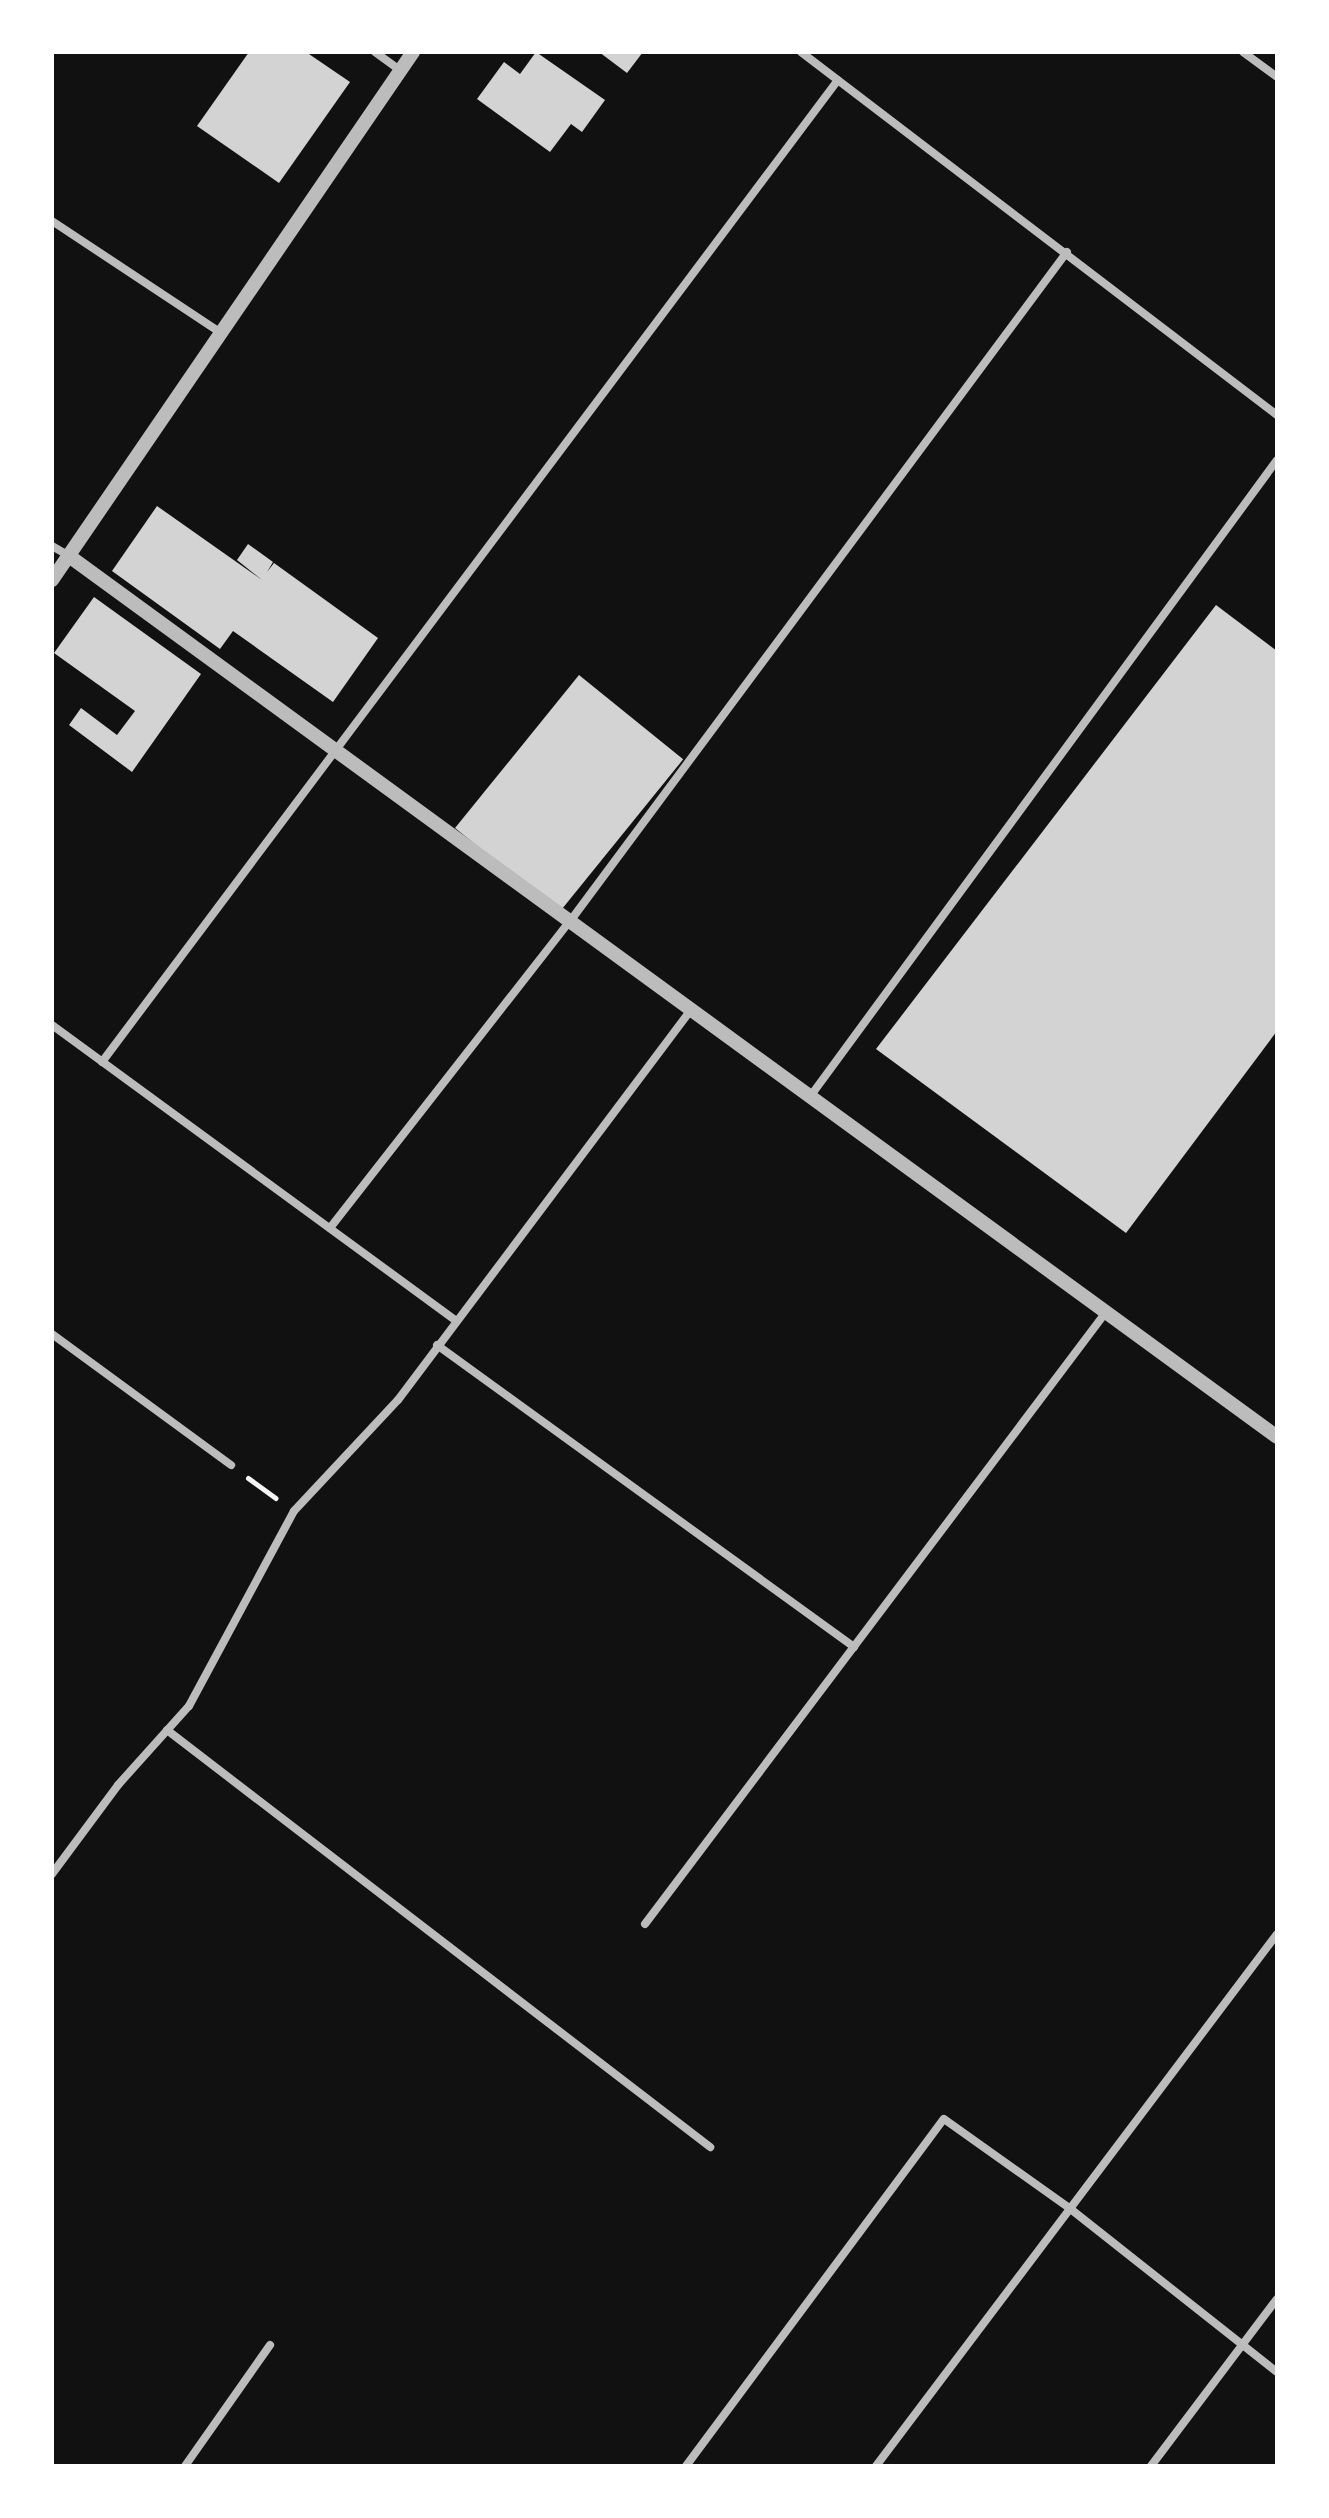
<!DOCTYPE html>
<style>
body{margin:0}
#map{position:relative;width:1329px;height:2518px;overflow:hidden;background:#111;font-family:Signika,sans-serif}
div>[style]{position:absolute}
.building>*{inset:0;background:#d3d3d3;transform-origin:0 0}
.path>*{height:5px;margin:-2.5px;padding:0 2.5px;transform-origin:2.5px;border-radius:2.5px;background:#f5f5f5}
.minor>*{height:8px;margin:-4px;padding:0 4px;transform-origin:4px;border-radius:4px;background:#bcbcbc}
.tertiary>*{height:14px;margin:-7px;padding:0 7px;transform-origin:7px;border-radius:7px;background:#bcbcbc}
span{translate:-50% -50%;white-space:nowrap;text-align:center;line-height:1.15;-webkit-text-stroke:6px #fff;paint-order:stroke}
.frame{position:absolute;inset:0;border:54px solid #fff;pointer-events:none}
</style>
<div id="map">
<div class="building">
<i style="clip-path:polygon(249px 52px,306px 52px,350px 82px,279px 183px,197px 126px)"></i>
<i style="clip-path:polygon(536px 52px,605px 100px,582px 132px,571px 124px,550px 152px,477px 99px,504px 62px,520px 74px)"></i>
<i style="clip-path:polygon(599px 52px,643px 52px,627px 73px)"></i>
<i style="clip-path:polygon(157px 506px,262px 580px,237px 560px,248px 544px,273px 562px,267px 572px,274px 563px,378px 638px,333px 702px,233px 631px,220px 649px,112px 571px)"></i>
<i style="clip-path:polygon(94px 597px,201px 674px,132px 772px,69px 725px,81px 708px,117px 735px,135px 711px,54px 653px)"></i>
<i style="clip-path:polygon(1216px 605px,1277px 651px,1277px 1031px,1126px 1233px,876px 1049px)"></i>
<i style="left:579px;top:675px;width:134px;height:197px;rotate:39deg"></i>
</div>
<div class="path">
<i style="left:248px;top:1478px;width:34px;rotate:36deg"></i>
</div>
<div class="minor">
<i style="left:375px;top:52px;width:31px;rotate:36deg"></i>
<i style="left:801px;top:52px;width:599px;rotate:37.33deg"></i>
<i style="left:1243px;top:52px;width:42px;rotate:36.3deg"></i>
<i style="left:52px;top:221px;width:203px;rotate:33.5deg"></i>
<i style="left:52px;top:546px;width:20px;rotate:30deg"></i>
<i style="left:52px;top:1025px;width:499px;rotate:36.2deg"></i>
<i style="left:102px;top:1062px;width:1227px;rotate:-53.15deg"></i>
<i style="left:812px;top:1094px;width:786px;rotate:-53.74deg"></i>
<i style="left:330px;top:1228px;width:391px;rotate:-52deg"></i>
<i style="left:571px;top:920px;width:832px;rotate:-53.41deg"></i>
<i style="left:52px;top:1334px;width:222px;rotate:36.2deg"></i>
<i style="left:437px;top:1345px;width:515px;rotate:35.91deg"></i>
<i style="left:167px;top:1730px;width:685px;rotate:37.52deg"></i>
<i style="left:52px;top:1874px;width:111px;rotate:-53.4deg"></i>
<i style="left:118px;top:1785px;width:106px;rotate:-48.1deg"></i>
<i style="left:189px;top:1706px;width:221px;rotate:-61.7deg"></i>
<i style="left:294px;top:1511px;width:152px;rotate:-46.9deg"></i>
<i style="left:398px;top:1400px;width:489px;rotate:-53.1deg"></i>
<i style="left:645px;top:1924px;width:766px;rotate:-53.01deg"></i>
<i style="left:185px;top:2466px;width:148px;rotate:-54.9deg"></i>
<i style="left:686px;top:2466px;width:432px;rotate:-53.4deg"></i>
<i style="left:944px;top:2119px;width:152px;rotate:35.4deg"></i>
<i style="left:1068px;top:2207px;width:266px;rotate:38.3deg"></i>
<i style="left:876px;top:2466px;width:666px;rotate:-52.99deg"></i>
<i style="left:1151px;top:2466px;width:209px;rotate:-53deg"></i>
</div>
<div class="tertiary">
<i style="left:69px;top:556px;width:1495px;rotate:36.1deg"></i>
<i style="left:52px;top:580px;width:640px;rotate:-55.64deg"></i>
</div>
<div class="frame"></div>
</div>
